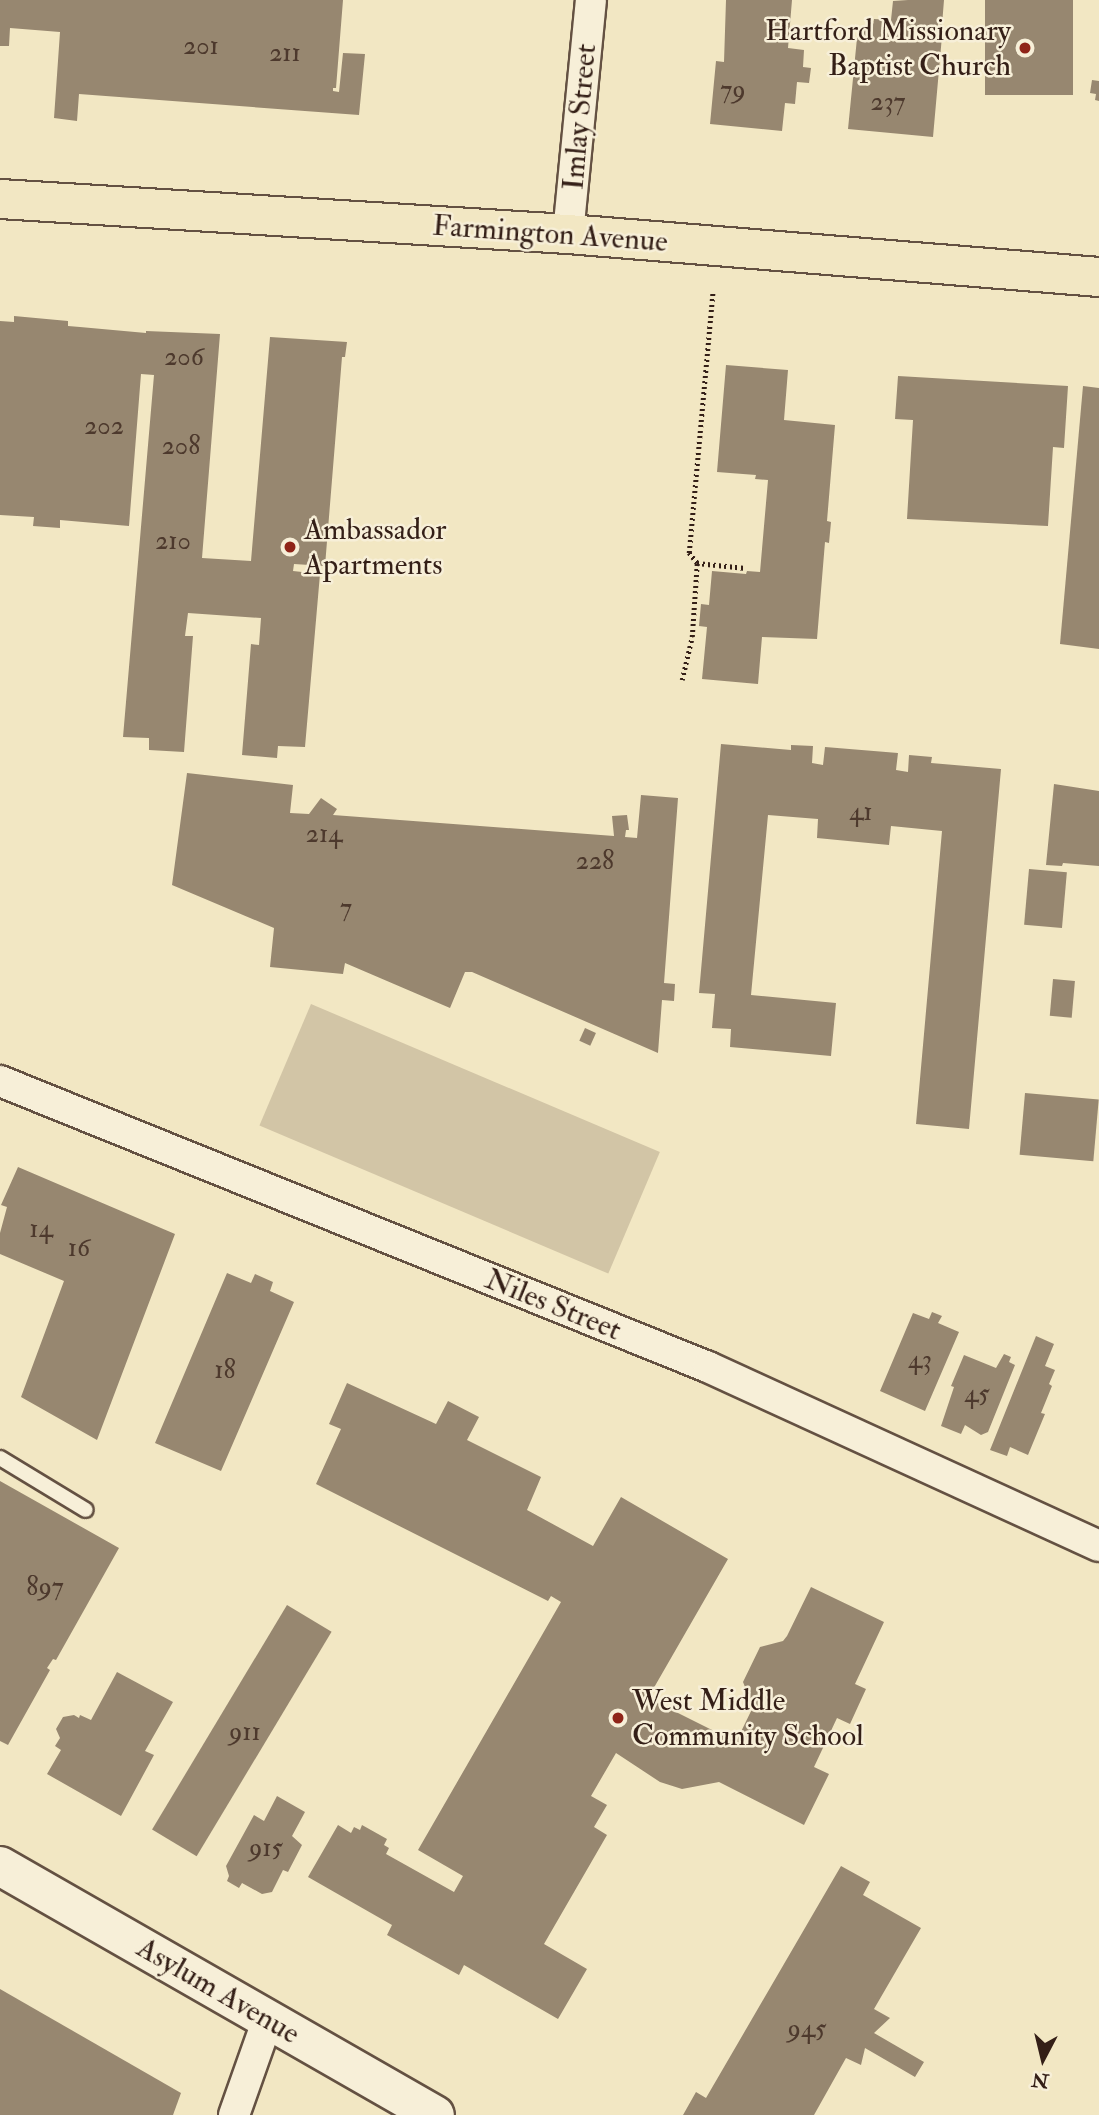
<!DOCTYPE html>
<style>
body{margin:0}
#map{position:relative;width:1099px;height:2115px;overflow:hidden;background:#f2e7c3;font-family:"IM FELL Double Pica",serif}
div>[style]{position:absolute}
.green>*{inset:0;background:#d2c5a6;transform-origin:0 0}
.building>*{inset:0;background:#978770;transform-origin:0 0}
.path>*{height:4.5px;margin-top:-2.25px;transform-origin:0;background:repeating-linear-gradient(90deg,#341f17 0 2px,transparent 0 5.5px)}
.roads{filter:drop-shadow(2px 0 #645142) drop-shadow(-2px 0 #645142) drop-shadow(0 2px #645142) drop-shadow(0 -2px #645142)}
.service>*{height:14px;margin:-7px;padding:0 7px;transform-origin:7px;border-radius:7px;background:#f7efd8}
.minor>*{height:30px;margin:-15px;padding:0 15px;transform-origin:15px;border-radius:15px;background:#f7efd8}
.secondary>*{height:38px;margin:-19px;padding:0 19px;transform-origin:19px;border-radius:19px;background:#f7efd8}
.primary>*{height:38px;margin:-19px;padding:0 19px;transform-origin:19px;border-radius:19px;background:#f2e7c3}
.dots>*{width:19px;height:19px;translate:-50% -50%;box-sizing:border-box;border:4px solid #f7efd8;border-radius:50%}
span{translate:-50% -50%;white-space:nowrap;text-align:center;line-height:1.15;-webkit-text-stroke:5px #f7efd8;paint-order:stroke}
.number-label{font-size:26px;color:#4d392d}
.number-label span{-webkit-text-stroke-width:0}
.poi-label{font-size:30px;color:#341f17}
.right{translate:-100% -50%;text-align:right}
.left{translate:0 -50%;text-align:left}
.street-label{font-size:30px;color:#341f17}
.north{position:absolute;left:1008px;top:2024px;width:70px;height:70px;-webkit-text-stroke:5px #f7efd8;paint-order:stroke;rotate:187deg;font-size:19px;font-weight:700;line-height:28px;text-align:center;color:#341f17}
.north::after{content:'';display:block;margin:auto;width:24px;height:32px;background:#341f17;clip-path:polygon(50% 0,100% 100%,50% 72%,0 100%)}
</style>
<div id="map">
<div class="green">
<i style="left:311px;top:1004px;width:379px;height:132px;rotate:23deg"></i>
</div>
<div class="building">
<i style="clip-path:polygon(0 0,343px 0,336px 88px,333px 88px,333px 91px,339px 92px,343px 53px,365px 54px,359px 115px,79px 94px,77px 121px,54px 118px,60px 32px,10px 28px,9px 46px,0 46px)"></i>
<i style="clip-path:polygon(726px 0,792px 0,788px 48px,804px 50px,803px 67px,811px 68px,809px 83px,797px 82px,795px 104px,785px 103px,782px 131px,710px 124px,716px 61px,724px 62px)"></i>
<i style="clip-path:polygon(908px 0,944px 0,942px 25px,938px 24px,937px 35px,942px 36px,933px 137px,848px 129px,858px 28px,872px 30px,874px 19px,891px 20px,893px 1px)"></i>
<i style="left:985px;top:0;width:88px;height:95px"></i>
<i style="clip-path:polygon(1092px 80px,1099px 81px,1099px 101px,1095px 100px,1096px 94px,1090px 93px)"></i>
<i style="clip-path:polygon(14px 316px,68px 321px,68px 326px,80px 327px,146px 333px,146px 331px,220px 334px,202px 558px,251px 561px,270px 337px,347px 342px,345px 357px,342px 357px,325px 566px,294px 564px,293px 571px,320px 574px,305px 747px,278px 746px,277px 758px,242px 755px,251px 644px,259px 645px,261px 618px,188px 613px,185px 636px,193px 636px,184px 752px,149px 750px,149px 738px,123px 737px,154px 375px,141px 374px,129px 526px,60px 520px,60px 528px,33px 526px,34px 517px,0 515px,0 321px,14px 322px)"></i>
<i style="clip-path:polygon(726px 365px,788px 370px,784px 420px,835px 425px,827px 521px,831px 522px,829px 543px,825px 542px,817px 639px,762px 637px,758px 684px,702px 679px,707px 627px,699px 626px,701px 604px,709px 605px,712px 571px,746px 574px,747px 571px,760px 572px,768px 480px,755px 479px,756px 475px,717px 472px)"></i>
<i style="clip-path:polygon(898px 376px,1068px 386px,1064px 448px,1053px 447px,1048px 526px,907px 519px,913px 420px,895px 419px)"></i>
<i style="clip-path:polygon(1083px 386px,1099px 388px,1099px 649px,1060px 644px)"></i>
<i style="clip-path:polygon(721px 744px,791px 750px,791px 745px,813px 746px,812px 763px,823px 765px,825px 747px,898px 753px,896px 770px,908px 772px,909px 755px,932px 757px,931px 763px,1001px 769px,969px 1129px,916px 1124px,942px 831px,891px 826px,889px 845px,817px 838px,818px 819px,768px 815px,751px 995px,836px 1003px,831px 1056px,730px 1047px,731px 1029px,712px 1028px,715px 994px,699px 993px)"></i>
<i style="clip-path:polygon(187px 773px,293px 785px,290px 813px,309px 814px,321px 798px,337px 809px,333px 815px,614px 836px,612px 816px,627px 815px,629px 830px,626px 830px,625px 837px,637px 838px,641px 795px,678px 798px,664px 983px,675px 984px,674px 1001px,662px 1000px,658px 1053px,472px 972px,465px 972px,450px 1008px,345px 963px,343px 974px,270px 967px,274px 928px,172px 885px)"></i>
<i style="clip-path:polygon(1054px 784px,1099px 791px,1099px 866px,1063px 863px,1062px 866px,1046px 865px)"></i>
<i style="left:1029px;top:869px;width:38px;height:56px;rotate:5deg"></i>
<i style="left:1053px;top:979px;width:22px;height:37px;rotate:5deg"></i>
<i style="left:585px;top:1028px;width:12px;height:14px;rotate:24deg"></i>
<i style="left:1025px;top:1093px;width:74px;height:62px;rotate:5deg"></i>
<i style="clip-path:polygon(18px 1167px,175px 1234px,97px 1440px,21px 1397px,64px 1281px,0 1254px,0 1233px,7px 1207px,1px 1205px)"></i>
<i style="clip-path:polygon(227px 1273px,251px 1283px,255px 1274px,273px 1282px,270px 1291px,294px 1302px,221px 1471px,155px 1443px)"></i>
<i style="clip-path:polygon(932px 1312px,942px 1316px,938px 1323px,959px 1332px,925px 1411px,880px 1391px,913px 1313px,929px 1319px)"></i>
<i style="clip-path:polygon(1036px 1336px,1054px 1344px,1045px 1366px,1055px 1370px,1049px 1384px,1052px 1386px,1041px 1413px,1045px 1414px,1028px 1455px,1010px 1447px,1007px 1456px,990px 1450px)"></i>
<i style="clip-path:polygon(1004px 1354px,1011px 1357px,1009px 1362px,1015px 1365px,988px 1432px,981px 1435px,965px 1425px,961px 1434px,941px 1426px,954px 1387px,951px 1386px,964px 1355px,996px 1368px)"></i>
<i style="clip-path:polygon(347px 1383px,436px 1424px,448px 1401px,479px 1417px,467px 1440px,541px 1477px,527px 1510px,593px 1546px,621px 1497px,728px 1559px,648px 1698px,736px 1742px,753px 1707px,743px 1682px,760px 1647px,783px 1641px,787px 1636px,811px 1587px,884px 1622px,855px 1684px,866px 1689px,850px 1724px,837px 1718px,814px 1767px,829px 1774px,804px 1825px,719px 1782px,682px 1789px,660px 1782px,616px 1753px,591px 1796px,607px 1805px,594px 1827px,607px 1835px,544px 1944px,587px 1969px,558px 2019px,464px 1965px,459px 1975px,387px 1935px,392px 1925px,308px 1877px,338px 1825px,351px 1833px,354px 1827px,360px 1830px,362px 1825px,387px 1839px,384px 1845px,389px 1848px,386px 1854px,454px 1892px,463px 1876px,418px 1850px,561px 1602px,551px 1596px,548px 1601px,316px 1484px,341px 1429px,329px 1424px)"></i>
<i style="clip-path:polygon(0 1481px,119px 1548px,56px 1660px,53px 1659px,47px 1668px,50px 1670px,8px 1745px,0 1741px)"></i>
<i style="left:287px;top:1605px;width:52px;height:262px;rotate:31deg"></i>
<i style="clip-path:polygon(117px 1672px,173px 1702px,145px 1751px,154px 1755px,121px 1816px,47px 1774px,61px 1750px,55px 1746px,60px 1738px,56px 1729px,63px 1717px,74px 1715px,79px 1718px,80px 1715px,91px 1720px)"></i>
<i style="clip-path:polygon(277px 1796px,305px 1812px,292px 1836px,302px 1845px,288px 1872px,283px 1870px,272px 1892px,262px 1894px,242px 1883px,239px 1888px,227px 1881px,229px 1876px,226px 1866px,254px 1815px,264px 1821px)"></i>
<i style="clip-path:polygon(841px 1866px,870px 1882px,863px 1895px,921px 1928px,874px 2009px,890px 2018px,874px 2033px,924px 2062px,915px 2077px,865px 2048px,861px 2065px,846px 2058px,814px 2115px,683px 2115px,696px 2092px,706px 2098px)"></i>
<i style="clip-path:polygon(0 1989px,181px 2093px,173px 2115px,0 2115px)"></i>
</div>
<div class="path">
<i style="left:697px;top:563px;width:49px;rotate:5.8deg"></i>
<i style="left:682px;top:680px;width:44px;rotate:-76.9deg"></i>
<i style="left:692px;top:637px;width:74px;rotate:-86.1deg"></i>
<i style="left:697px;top:563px;width:13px;rotate:-129deg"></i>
<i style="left:689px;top:553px;width:263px;rotate:-84.8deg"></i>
</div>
<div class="roads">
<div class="service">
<i style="left:0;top:1458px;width:100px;rotate:31.2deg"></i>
</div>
<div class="minor">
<i style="left:568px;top:234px;width:235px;rotate:-84.4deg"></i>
<i style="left:0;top:1081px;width:764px;rotate:22deg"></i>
<i style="left:708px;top:1367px;width:430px;rotate:24.6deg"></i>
<i style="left:234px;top:2115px;width:102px;rotate:-70.5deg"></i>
</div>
<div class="secondary">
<i style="left:0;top:1866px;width:501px;rotate:29.79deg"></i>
</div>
<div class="primary">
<i style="left:0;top:199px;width:569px;rotate:3.53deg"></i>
<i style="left:568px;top:234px;width:533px;rotate:4.63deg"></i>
</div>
</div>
<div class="dots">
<i style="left:1025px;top:48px;background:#8f2418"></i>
<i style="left:290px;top:547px;background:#8f2418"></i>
<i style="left:618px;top:1718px;background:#8f2418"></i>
</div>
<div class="number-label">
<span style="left:201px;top:47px">201</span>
<span style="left:285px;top:54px">211</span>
<span style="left:733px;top:91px">79</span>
<span style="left:888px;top:103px">237</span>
<span style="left:184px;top:358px">206</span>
<span style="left:104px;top:427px">202</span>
<span style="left:181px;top:447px">208</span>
<span style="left:173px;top:542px">210</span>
<span style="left:861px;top:813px">41</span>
<span style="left:324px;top:835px">214</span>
<span style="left:595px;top:862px">228</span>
<span style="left:346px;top:909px">7</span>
<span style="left:41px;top:1230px">14</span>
<span style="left:79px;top:1249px">16</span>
<span style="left:920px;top:1361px">43</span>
<span style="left:225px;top:1371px">18</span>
<span style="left:977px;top:1395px">45</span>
<span style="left:45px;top:1588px">897</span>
<span style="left:245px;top:1733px">911</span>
<span style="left:266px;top:1849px">915</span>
<span style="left:807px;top:2030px">945</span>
</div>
<div class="poi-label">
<span class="right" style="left:1011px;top:48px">Hartford Missionary<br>Baptist Church</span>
<span class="left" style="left:304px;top:547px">Ambassador<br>Apartments</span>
<span class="left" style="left:632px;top:1718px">West Middle<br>Community School</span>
</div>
<div class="street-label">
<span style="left:580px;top:117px;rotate:-85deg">Imlay Street</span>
<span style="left:550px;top:234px;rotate:4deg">Farmington Avenue</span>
<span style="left:553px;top:1305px;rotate:22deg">Niles Street</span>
<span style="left:218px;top:1991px;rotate:30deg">Asylum Avenue</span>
</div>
<div class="north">N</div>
</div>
